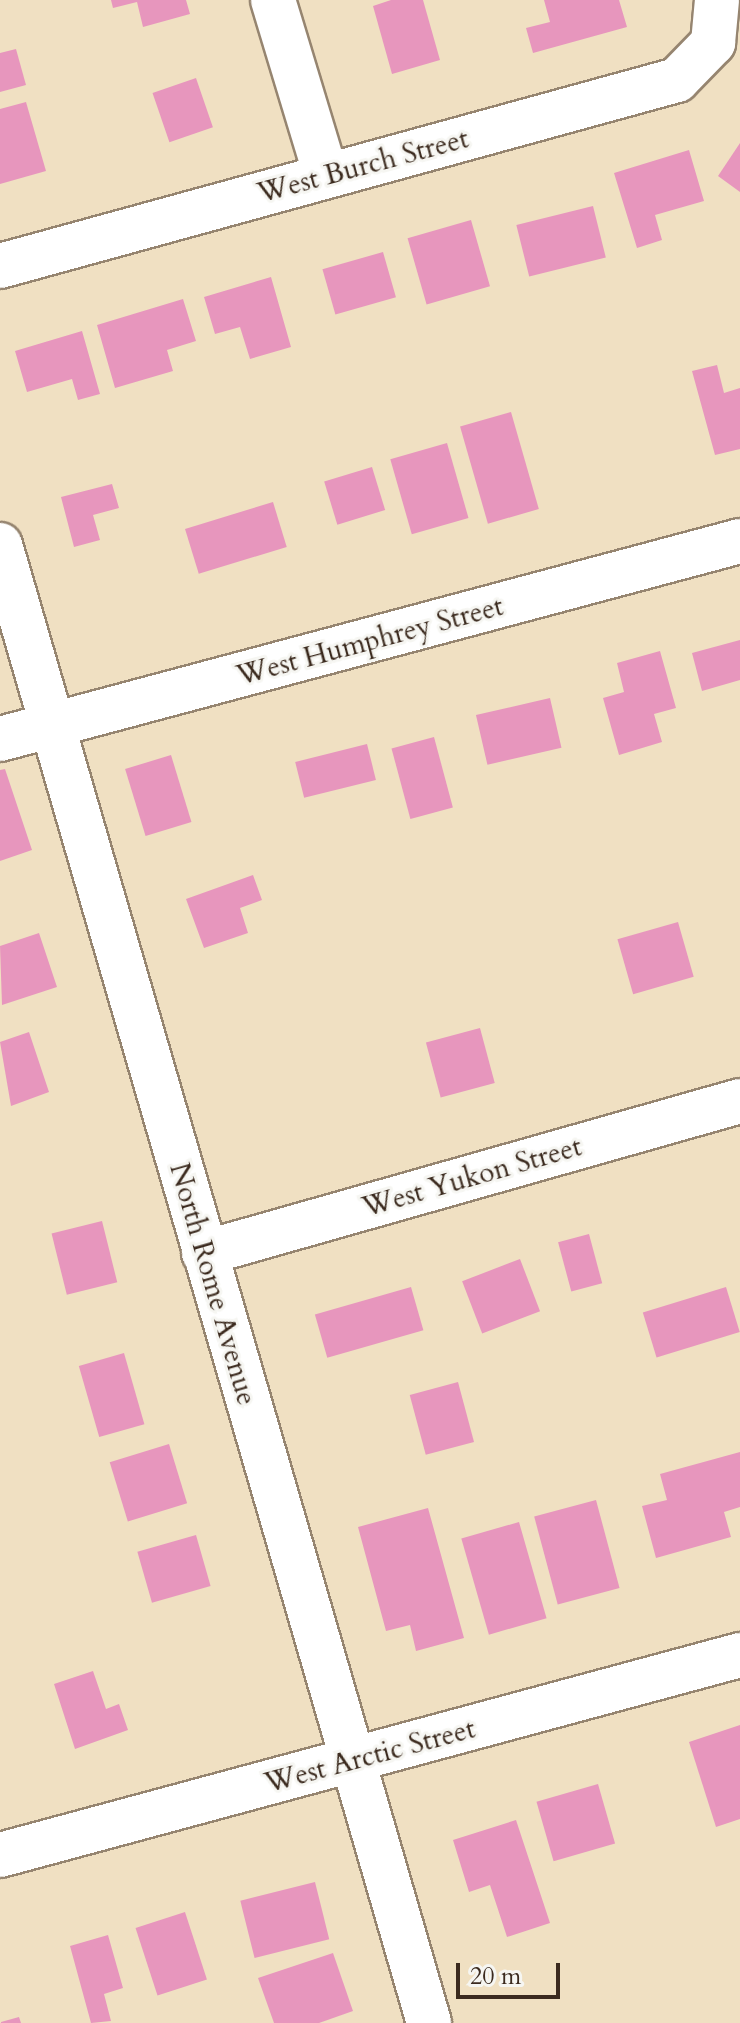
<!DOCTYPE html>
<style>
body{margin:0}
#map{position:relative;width:740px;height:2023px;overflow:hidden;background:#f0e0c2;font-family:Cardo,serif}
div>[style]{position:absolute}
.building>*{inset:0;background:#e796bd;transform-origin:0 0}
.roads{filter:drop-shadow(2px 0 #968570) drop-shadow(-2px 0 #968570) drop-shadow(0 2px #968570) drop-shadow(0 -2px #968570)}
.minor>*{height:44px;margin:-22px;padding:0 22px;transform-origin:22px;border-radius:22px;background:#fff}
span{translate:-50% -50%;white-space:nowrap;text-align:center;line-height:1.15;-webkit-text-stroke:6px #f6f6f2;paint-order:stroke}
.street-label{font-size:28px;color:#3b2a1e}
.scale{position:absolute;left:456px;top:1963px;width:104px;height:36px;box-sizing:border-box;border:4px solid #3b2a1e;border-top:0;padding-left:10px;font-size:24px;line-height:28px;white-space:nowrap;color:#3b2a1e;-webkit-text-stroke:6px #f6f6f2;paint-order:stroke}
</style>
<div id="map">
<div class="building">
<i style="clip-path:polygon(111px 0,186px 0,190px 14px,143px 27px,137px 2px,113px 8px)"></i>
<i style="clip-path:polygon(391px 0,423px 0,440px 60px,392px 74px,373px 6px)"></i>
<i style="clip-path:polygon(544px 0,619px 0,627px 27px,533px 53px,526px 28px,550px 22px)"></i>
<i style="clip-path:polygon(16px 49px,26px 85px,0 92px,0 53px)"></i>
<i style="left:196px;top:78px;width:52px;height:46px;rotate:71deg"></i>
<i style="clip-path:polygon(26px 102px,46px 171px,0 184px,0 109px)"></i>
<i style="clip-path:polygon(740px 143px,740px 192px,718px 176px)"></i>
<i style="clip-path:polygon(689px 150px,704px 201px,655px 215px,662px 240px,637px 248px,614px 173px)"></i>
<i style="left:593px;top:206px;width:53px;height:79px;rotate:76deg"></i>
<i style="left:471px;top:220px;width:69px;height:66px;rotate:74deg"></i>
<i style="left:383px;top:252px;width:47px;height:63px;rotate:74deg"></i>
<i style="clip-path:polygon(271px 277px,291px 347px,250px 359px,240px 327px,215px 334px,204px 297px)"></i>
<i style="clip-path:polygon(183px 299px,196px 341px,167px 350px,173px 371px,115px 388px,97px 325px)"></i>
<i style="clip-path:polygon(82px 331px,100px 394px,78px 400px,72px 379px,27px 392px,15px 351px)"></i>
<i style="clip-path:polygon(717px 365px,724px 393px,740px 388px,740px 449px,715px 455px,692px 371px)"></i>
<i style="left:511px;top:412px;width:101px;height:53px;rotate:74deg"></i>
<i style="left:447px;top:443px;width:78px;height:59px;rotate:74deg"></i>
<i style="left:372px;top:467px;width:45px;height:50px;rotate:73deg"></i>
<i style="clip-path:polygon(112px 484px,119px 508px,93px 515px,100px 540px,74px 547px,61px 497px)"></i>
<i style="left:273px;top:502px;width:47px;height:92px;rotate:73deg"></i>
<i style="clip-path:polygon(740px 640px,740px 680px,702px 691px,692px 653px)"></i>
<i style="clip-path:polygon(660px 651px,676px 708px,654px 714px,662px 742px,619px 755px,603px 698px,624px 692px,617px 663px)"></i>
<i style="left:550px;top:698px;width:51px;height:76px;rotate:77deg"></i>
<i style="left:434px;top:737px;width:73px;height:44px;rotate:75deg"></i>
<i style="left:367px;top:744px;width:37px;height:74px;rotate:76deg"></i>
<i style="left:171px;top:755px;width:70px;height:48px;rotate:73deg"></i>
<i style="clip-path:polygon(5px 769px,32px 850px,0 861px,0 770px)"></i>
<i style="clip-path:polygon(253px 875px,262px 900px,240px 908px,248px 933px,204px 948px,186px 899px)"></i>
<i style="left:678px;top:922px;width:57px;height:63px;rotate:74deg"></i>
<i style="clip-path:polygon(39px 933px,57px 987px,2px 1005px,0 946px)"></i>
<i style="left:480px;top:1028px;width:57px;height:56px;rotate:75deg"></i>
<i style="clip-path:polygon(29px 1032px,49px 1092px,11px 1106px,0 1042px)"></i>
<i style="left:102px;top:1221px;width:63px;height:52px;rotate:76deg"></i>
<i style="left:589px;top:1234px;width:51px;height:32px;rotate:75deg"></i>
<i style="left:520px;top:1259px;width:56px;height:62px;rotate:69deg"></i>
<i style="left:411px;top:1287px;width:45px;height:100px;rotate:74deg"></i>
<i style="left:726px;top:1287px;width:47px;height:87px;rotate:73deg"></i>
<i style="left:124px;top:1353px;width:74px;height:47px;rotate:74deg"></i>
<i style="left:458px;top:1382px;width:62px;height:50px;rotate:75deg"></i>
<i style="left:169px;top:1444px;width:62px;height:62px;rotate:73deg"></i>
<i style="clip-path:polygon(740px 1452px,740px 1507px,724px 1512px,731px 1537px,656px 1558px,642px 1506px,667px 1500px,660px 1474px)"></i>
<i style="left:596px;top:1500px;width:91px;height:64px;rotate:75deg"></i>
<i style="clip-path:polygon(428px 1508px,464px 1638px,416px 1651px,410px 1625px,386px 1631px,358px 1527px)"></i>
<i style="left:519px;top:1522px;width:100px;height:60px;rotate:74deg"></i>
<i style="left:196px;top:1535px;width:53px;height:61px;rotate:74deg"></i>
<i style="clip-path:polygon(93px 1671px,106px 1709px,119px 1704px,128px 1730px,75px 1749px,54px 1684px)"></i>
<i style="clip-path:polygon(740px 1725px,740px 1819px,716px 1827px,689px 1742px)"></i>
<i style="left:598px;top:1784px;width:62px;height:64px;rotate:74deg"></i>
<i style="clip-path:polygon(516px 1820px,550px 1923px,507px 1937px,490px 1885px,469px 1892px,453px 1840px)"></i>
<i style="left:315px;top:1882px;width:59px;height:77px;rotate:76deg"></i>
<i style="left:185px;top:1912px;width:71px;height:52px;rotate:72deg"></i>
<i style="clip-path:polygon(108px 1935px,123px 1988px,104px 1994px,111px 2021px,91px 2023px,70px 1946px)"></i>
<i style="clip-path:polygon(333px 1953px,353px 2011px,319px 2023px,274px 2023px,258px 1978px)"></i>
<i style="clip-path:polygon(19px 2017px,21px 2023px,1px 2023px,1px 2022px)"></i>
</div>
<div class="roads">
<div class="minor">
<i style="left:273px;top:0;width:184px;rotate:73.2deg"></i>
<i style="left:0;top:266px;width:702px;rotate:-15.36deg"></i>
<i style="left:677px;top:80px;width:52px;rotate:-45.8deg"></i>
<i style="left:713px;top:43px;width:43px;rotate:-84.7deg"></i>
<i style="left:0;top:545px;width:1539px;rotate:73.81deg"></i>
<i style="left:0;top:739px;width:766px;rotate:-14.98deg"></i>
<i style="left:204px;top:1253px;width:557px;rotate:-15.83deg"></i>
<i style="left:0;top:1855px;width:767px;rotate:-15.12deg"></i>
</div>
</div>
<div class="street-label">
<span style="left:363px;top:166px;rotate:-15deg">West Burch Street</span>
<span style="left:370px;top:641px;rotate:-15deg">West Humphrey Street</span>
<span style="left:472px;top:1177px;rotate:-16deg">West Yukon Street</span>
<span style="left:213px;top:1284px;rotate:74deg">North Rome Avenue</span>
<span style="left:370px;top:1756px;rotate:-15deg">West Arctic Street</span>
</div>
<div class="scale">20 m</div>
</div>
